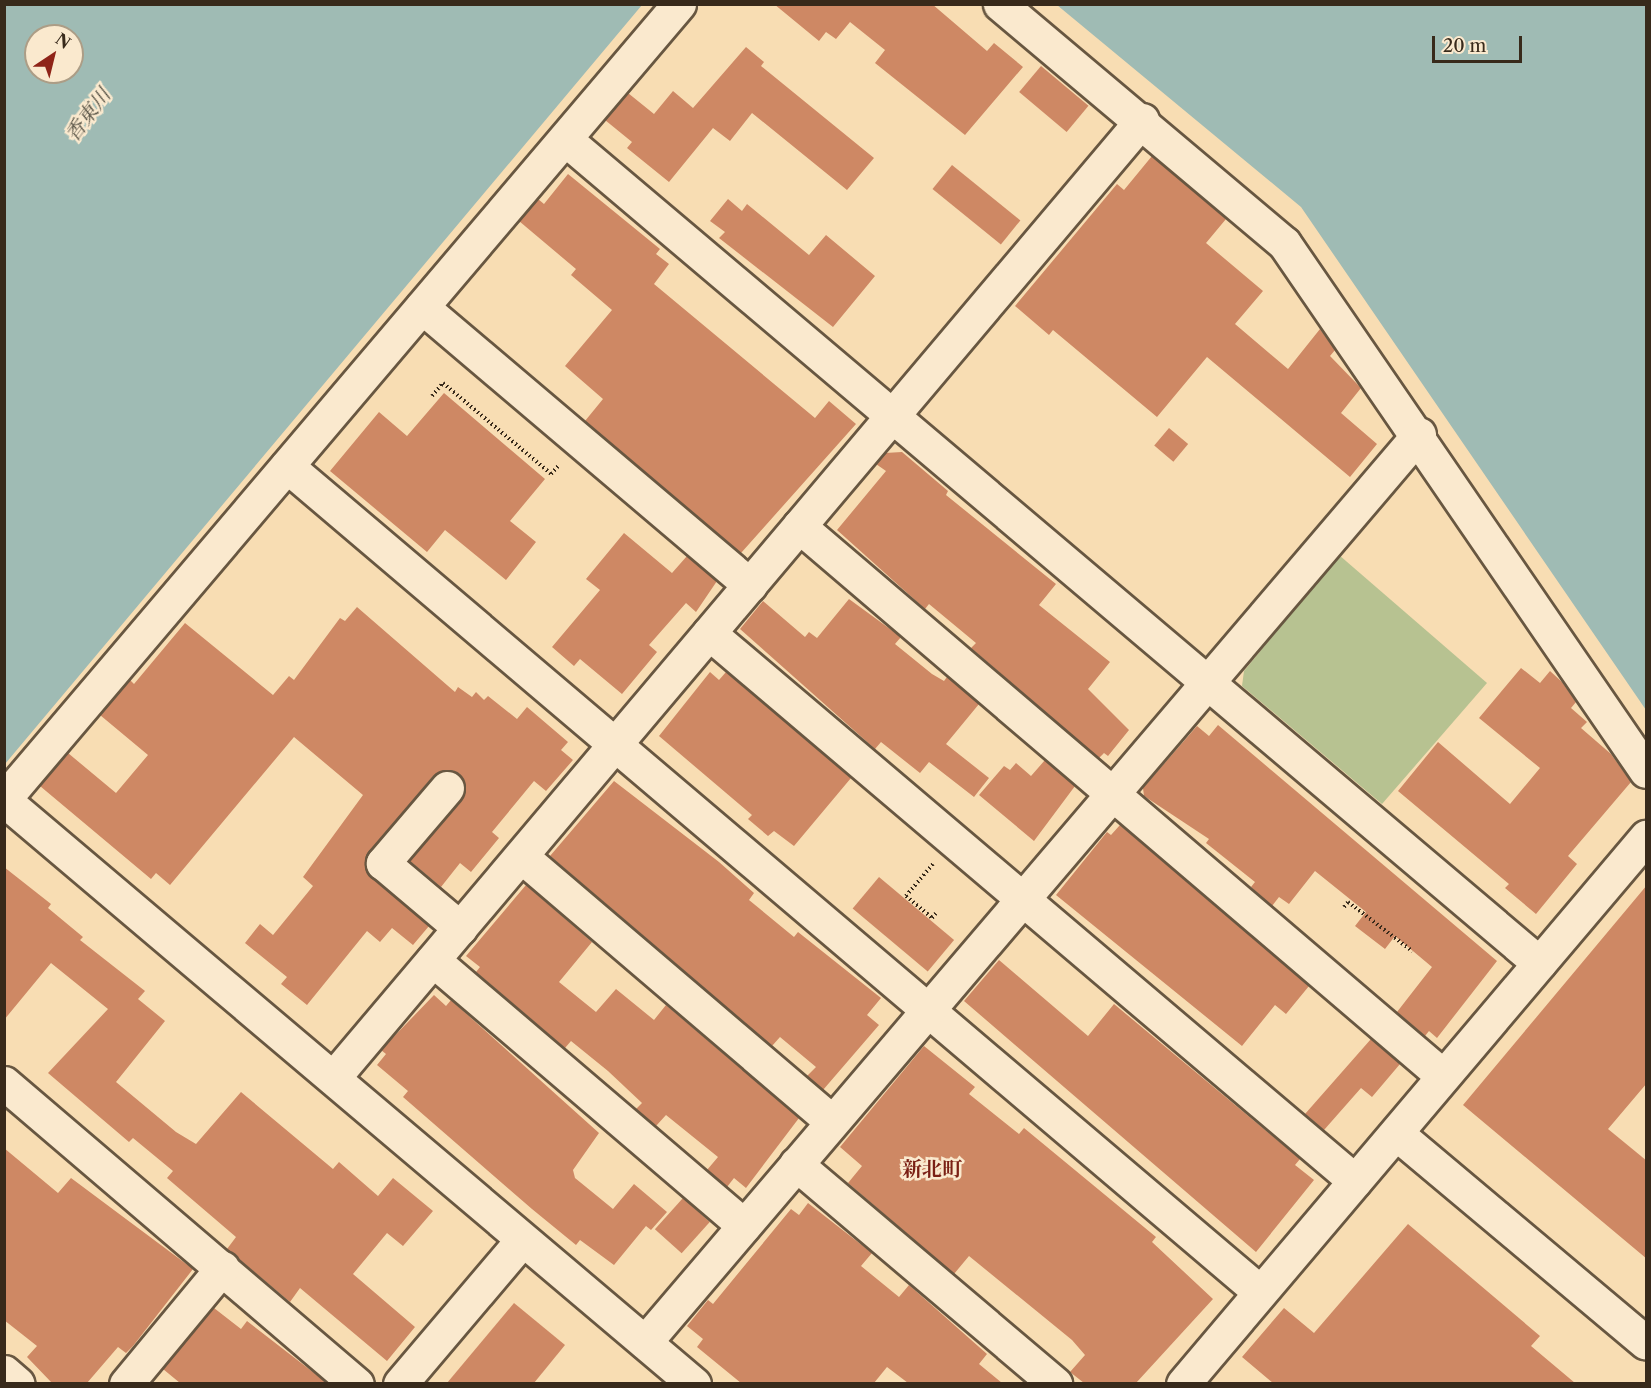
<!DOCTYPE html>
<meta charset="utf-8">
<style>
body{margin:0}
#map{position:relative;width:1651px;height:1388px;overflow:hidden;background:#f8ddb3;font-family:"Libre Caslon Text","Noto Serif JP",serif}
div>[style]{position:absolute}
.green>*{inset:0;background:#b7c291}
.water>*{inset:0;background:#9fbbb4}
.building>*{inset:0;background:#ce8864;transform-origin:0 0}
.path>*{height:4px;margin-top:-2px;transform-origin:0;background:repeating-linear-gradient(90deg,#382a1b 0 1.5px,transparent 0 4.5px)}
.roads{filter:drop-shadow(2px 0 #685741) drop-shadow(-2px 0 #685741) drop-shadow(0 2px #685741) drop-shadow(0 -2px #685741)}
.minor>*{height:33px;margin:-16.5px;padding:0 16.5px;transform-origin:16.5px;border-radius:16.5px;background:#fae9ce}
span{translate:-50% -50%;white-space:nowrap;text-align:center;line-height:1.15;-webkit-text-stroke:5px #fae9ce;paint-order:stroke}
.water-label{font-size:20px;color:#524e41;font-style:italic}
.neighbourhood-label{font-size:20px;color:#7a1f14;font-weight:700}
.frame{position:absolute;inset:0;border:6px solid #382a1b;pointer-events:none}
.north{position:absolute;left:24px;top:24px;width:60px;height:60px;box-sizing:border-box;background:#fae9ce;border:2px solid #ac9d86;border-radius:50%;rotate:35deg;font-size:16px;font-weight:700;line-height:24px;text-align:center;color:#382a1b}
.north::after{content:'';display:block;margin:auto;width:21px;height:27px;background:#8f2418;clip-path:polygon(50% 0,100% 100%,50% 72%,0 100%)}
.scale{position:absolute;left:1432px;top:36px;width:90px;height:27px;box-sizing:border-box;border:3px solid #382a1b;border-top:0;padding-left:8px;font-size:18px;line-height:21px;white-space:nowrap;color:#382a1b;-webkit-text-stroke:4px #fae9ce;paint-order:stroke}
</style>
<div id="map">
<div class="green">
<i style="clip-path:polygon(1339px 555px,1487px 683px,1382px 804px,1242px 686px,1244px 671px)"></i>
</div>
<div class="water">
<i style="clip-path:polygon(evenodd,5px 4px,642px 5px,5px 764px,4px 5px,5px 4px,36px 36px,72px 36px,72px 72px,36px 72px,36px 36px)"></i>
<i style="clip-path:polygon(1057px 5px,1646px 5px,1646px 710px,1301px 207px)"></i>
</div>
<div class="building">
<i style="clip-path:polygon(774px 4px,932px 4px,987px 51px,994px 43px,1023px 67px,965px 135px,875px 63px,885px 50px,850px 22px,836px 39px,826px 32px,819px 41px)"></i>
<i style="clip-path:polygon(746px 47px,764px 62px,761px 66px,874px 158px,847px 190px,752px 113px,730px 141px,713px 128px,669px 182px,627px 148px,632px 142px,605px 120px,628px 93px,654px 114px,673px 91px,693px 108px)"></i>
<i style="left:1041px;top:66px;width:62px;height:34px;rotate:40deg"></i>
<i style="clip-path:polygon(1152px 156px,1226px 219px,1206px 243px,1263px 291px,1235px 324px,1288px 369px,1320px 329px,1335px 350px,1330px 356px,1361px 388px,1341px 413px,1377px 444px,1350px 477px,1207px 357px,1157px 417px,1053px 330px,1049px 335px,1015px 306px,1117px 184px,1124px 190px)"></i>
<i style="left:952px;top:165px;width:88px;height:31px;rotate:39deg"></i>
<i style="clip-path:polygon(568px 174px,660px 249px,656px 254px,669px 264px,654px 284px,815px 418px,829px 401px,856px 424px,741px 553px,585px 421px,603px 399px,565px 366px,612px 310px,571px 275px,576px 269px,519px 221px,538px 199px,544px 204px)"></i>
<i style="clip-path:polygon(728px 199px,742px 211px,747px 204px,809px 255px,826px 235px,875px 276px,833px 327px,719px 238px,725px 232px,710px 221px)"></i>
<i style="clip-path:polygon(444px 393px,545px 479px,510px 521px,536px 542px,506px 580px,445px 530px,427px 552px,330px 471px,379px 412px,407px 436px)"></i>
<i style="left:1169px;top:428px;width:25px;height:23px;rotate:40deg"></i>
<i style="clip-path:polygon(902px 452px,948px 491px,946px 495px,1056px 584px,1039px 605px,1110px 662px,1088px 689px,1129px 730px,1108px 756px,1104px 753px,1099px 758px,971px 648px,976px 643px,929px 604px,925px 609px,837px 530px,886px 471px,876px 464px,885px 453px)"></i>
<i style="clip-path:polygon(624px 533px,672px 573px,687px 556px,717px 581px,696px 612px,686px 603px,649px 645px,657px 652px,622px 694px,580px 659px,574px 666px,552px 647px,600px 590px,586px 579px)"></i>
<i style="clip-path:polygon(849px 599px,901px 637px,895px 644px,932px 674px,944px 681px,947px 677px,979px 704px,946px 744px,989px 778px,974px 797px,929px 762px,920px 773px,881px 742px,875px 749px,740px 629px,763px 601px,805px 637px,809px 632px,817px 638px)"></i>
<i style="clip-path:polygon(357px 607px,455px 692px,458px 687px,472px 697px,476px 692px,484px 700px,488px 696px,517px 719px,527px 707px,568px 742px,561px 750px,573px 760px,546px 791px,534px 781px,492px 832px,499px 838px,471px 872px,460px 863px,441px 887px,410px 861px,465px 791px,460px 774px,451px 770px,433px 776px,365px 860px,371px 877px,429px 926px,413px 945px,392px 928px,380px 942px,367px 931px,307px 1005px,281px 984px,287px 977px,245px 943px,260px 924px,273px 935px,313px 886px,303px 877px,363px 795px,294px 737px,170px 885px,156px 873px,151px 879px,40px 786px,68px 753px,116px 793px,148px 755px,100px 715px,130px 680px,134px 684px,185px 623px,273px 695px,289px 676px,294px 680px,340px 618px,345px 621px)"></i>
<i style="clip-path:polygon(1521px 668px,1540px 683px,1550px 671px,1562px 682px,1576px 702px,1571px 708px,1587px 722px,1581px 728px,1611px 754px,1631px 782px,1568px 856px,1577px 864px,1536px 914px,1505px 888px,1509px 884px,1398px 791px,1438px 742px,1510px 804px,1540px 768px,1479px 718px)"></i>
<i style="clip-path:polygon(710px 672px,719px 680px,726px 672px,851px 778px,794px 846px,774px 831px,768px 836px,748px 819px,752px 815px,659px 736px)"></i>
<i style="clip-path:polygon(1218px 725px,1497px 961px,1437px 1038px,1429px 1031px,1425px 1036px,1397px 1012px,1432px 967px,1395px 936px,1385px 949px,1355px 926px,1366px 912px,1315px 871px,1289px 904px,1279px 897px,1272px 906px,1251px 887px,1255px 882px,1206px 843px,1209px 839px,1144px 796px,1143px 788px,1197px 726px,1209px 736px)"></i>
<i style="clip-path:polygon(1045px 760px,1075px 786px,1034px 841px,979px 795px,1004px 766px,1010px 770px,1016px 763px,1031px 776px)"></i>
<i style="clip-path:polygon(614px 781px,719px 862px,754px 893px,749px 900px,794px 937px,798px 932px,881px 998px,867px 1015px,879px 1025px,823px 1090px,807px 1076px,816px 1067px,780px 1037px,772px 1046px,550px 856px)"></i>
<i style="clip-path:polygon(1120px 825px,1309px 986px,1286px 1014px,1275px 1005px,1242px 1046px,1056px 895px,1107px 832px,1111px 835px)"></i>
<i style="clip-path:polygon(4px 867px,51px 904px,48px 908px,83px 937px,80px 940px,145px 991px,138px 999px,165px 1021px,116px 1082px,176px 1132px,196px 1144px,241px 1092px,333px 1169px,339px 1162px,378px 1196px,393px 1178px,433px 1211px,403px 1246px,387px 1233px,353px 1274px,415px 1327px,387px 1361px,300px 1288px,290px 1302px,227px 1249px,236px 1237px,167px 1178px,173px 1171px,133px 1138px,129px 1142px,48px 1073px,108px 1009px,51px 963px,4px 1020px)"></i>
<i style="left:879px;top:877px;width:98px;height:41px;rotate:40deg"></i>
<i style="clip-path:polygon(526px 885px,592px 942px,559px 982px,596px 1012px,616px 989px,654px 1020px,666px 1005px,799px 1118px,746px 1188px,734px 1178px,727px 1187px,707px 1170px,718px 1157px,666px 1115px,656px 1126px,636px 1109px,642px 1103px,608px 1071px,571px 1041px,565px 1048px,476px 972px,480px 967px,466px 956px)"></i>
<i style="clip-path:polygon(1647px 885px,1647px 1083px,1608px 1129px,1647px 1161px,1647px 1259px,1463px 1105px)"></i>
<i style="clip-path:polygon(999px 960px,1088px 1036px,1114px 1004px,1300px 1159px,1295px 1165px,1314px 1180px,1256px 1252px,964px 1001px)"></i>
<i style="clip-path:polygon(434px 995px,446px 1006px,451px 1000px,599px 1133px,573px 1170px,575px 1178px,613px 1209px,634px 1184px,667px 1212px,651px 1230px,646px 1226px,614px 1265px,580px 1240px,576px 1245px,532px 1209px,403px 1097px,408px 1091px,377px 1065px,386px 1054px,381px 1050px)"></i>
<i style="clip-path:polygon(1371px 1039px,1400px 1064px,1372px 1097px,1361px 1088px,1324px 1130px,1305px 1114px)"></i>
<i style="clip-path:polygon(924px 1046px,975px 1087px,969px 1094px,1019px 1134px,1024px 1128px,1156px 1237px,1152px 1242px,1213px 1299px,1136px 1383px,1084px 1383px,1070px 1372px,1085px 1355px,1072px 1340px,969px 1256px,954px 1274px,848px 1183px,862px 1166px,840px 1147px)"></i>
<i style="clip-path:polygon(4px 1148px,58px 1193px,71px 1178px,193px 1269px,133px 1346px,126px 1353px,118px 1347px,87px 1383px,52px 1383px,27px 1357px,37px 1346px,4px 1320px)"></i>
<i style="left:683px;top:1198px;width:36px;height:42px;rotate:42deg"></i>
<i style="clip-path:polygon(808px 1203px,872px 1253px,861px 1266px,899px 1297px,909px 1285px,987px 1354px,979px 1364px,1002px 1383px,908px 1383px,887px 1367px,874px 1383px,741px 1383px,697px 1347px,703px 1339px,687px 1326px,708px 1300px,713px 1304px,791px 1209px,799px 1215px)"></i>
<i style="clip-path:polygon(1408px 1224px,1540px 1336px,1531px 1346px,1575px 1383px,1273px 1383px,1242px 1357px,1284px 1308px,1314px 1333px)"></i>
<i style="clip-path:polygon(514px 1303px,565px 1345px,534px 1383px,447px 1383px)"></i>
<i style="clip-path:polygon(214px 1308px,241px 1329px,247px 1321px,327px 1383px,180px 1383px,163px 1369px)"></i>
</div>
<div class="path">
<i style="left:432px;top:396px;width:17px;rotate:-50deg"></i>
<i style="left:443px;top:383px;width:141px;rotate:40.1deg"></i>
<i style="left:551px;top:474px;width:13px;rotate:-48deg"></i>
<i style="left:933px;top:864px;width:42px;rotate:130.2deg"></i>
<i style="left:906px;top:896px;width:34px;rotate:40deg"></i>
<i style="left:932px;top:918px;width:6px;rotate:-51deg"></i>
<i style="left:1344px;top:907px;width:6px;rotate:-51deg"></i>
<i style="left:1348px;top:902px;width:81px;rotate:37.4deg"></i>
</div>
<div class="roads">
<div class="minor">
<i style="left:1000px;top:4px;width:371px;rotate:40.1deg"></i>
<i style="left:1284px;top:243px;width:640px;rotate:55.57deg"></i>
<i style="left:565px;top:139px;width:1276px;rotate:40.23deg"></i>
<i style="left:422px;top:307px;width:430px;rotate:40.3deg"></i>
<i style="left:287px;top:466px;width:1276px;rotate:40.33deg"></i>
<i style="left:799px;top:526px;width:847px;rotate:40.5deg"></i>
<i style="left:709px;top:633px;width:847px;rotate:40.31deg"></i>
<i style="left:447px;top:788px;width:99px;rotate:130.5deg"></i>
<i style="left:383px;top:863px;width:101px;rotate:40.2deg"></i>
<i style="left:4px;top:799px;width:1043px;rotate:-49.67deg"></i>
<i style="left:4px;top:800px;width:904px;rotate:40.24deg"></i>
<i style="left:521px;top:856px;width:409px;rotate:40.5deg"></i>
<i style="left:433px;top:960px;width:409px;rotate:40.5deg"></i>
<i style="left:333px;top:1078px;width:1254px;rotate:-49.82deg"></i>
<i style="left:4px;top:1083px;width:464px;rotate:40.5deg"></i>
<i style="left:1396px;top:1133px;width:326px;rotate:40deg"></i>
<i style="left:796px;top:1164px;width:340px;rotate:40.3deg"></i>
<i style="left:645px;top:1342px;width:1193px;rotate:-49.55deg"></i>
<i style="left:4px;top:1372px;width:18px;rotate:41deg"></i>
<i style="left:126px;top:1384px;width:151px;rotate:-50.4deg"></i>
<i style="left:400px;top:1384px;width:189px;rotate:-49.7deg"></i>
<i style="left:1183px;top:1384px;width:717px;rotate:-49.75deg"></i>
</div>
</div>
<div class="water-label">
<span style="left:88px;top:115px;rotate:-53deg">香東川</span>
</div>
<div class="neighbourhood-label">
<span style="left:932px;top:1169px">新北町</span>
</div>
<div class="frame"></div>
<div class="north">N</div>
<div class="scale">20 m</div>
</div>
